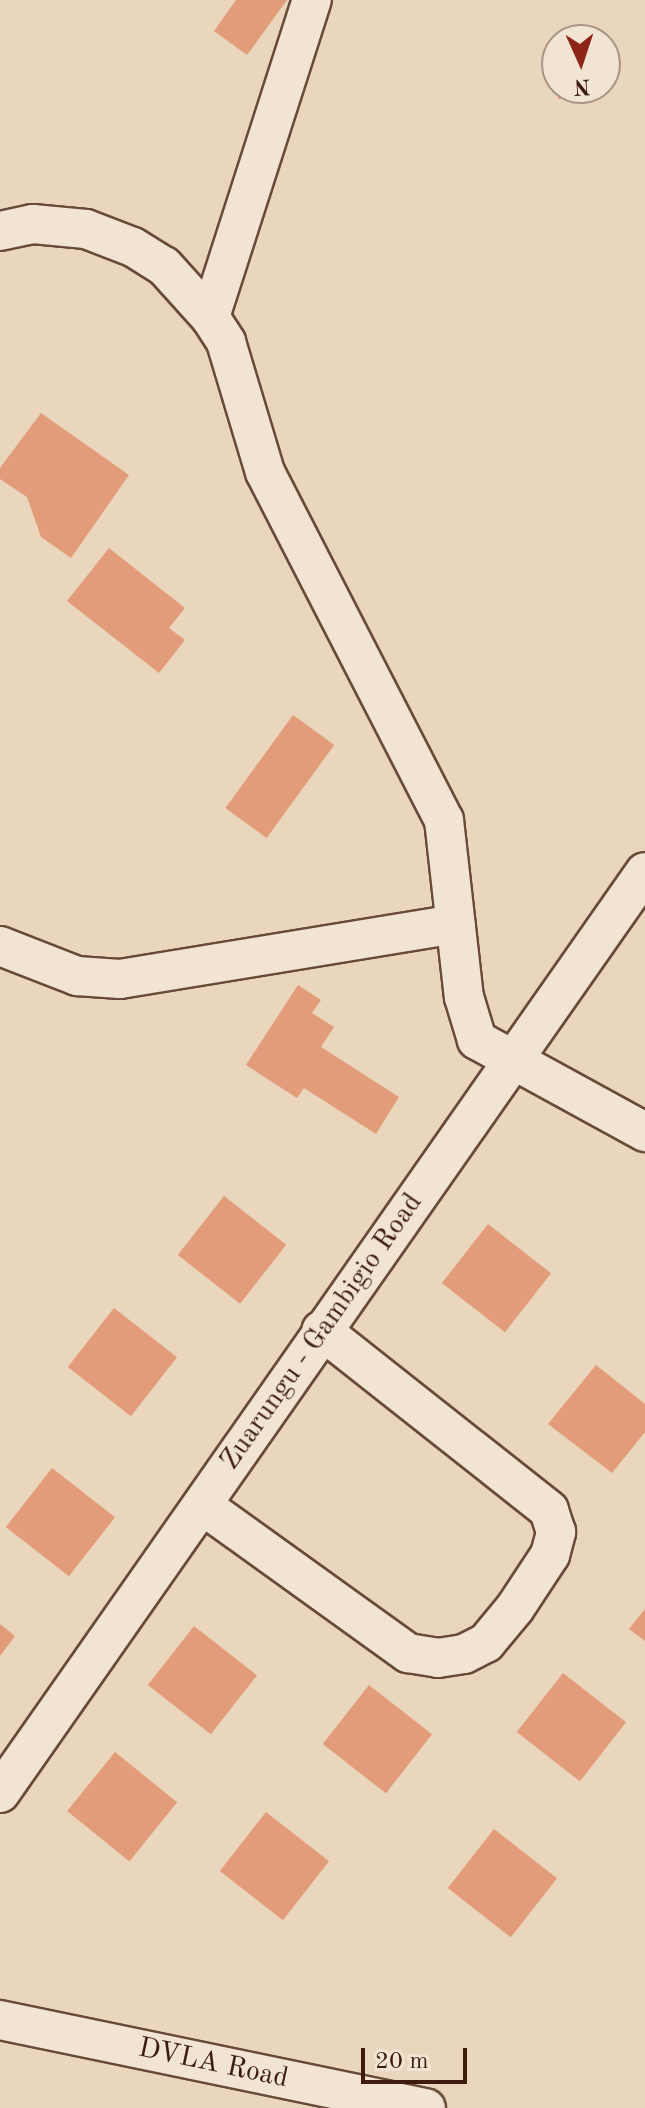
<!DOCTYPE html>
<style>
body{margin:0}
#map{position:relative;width:645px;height:2108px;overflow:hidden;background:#e9d6bc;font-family:"Old Standard TT",serif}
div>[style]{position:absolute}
.building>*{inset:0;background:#e39c79;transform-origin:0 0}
.roads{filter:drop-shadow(2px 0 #694a39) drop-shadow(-2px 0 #694a39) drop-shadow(0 2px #694a39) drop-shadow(0 -2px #694a39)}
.minor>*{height:38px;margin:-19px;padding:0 19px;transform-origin:19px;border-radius:19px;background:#f1e4d3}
span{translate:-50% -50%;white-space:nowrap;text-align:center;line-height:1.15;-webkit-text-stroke:6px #f1e4d3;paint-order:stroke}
.street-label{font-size:28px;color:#3e1c0d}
.north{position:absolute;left:541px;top:24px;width:80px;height:80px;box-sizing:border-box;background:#f1e4d3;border:2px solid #a99484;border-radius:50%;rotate:177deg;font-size:22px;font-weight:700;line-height:32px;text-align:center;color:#3e1c0d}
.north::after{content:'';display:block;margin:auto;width:28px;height:36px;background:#8f2418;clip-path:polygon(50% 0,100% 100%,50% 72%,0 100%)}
.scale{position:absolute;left:361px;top:2048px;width:106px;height:36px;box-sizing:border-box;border:4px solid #3e1c0d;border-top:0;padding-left:10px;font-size:24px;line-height:28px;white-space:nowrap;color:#3e1c0d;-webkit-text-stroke:6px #f1e4d3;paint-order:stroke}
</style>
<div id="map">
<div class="building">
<i style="clip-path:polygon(236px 0,287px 0,247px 55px,214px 31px)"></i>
<i style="clip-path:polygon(557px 88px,584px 88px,585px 97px,558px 99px)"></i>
<i style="clip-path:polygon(41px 413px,129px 475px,71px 558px,41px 537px,27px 497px,0 479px,0 468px)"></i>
<i style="clip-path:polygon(109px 548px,185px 608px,169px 628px,185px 640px,159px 673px,67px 601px)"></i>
<i style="left:293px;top:715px;width:51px;height:115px;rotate:36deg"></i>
<i style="clip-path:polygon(298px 985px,321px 1000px,312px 1013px,334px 1027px,321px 1047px,399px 1097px,376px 1134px,304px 1088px,297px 1098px,246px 1065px)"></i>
<i style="left:224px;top:1196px;width:79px;height:75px;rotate:38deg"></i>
<i style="left:488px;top:1224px;width:80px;height:75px;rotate:38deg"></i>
<i style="left:114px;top:1308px;width:80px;height:75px;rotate:38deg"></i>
<i style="clip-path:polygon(596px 1365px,645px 1404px,645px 1432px,612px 1473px,548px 1424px)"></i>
<i style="left:52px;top:1468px;width:80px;height:75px;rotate:38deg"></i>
<i style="clip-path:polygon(645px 1609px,645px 1641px,629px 1629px)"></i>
<i style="clip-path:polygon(0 1624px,15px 1636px,0 1656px)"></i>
<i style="left:194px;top:1626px;width:80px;height:75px;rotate:38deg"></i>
<i style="left:563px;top:1673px;width:80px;height:75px;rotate:38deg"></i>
<i style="left:369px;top:1685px;width:80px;height:75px;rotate:38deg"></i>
<i style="left:115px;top:1752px;width:80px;height:76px;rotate:39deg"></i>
<i style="left:266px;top:1812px;width:80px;height:75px;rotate:38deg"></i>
<i style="left:494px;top:1829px;width:80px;height:75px;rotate:38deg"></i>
</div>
<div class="roads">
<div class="minor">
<i style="left:0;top:231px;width:34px;rotate:-12deg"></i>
<i style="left:33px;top:224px;width:53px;rotate:5.4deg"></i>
<i style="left:86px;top:229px;width:50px;rotate:21deg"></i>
<i style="left:133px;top:247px;width:36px;rotate:32deg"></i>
<i style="left:164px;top:266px;width:69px;rotate:48deg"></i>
<i style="left:210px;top:317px;width:30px;rotate:57deg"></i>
<i style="left:226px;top:342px;width:136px;rotate:73.3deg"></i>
<i style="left:265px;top:472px;width:391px;rotate:62.8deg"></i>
<i style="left:444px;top:820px;width:178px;rotate:83.6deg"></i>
<i style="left:464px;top:997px;width:45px;rotate:73.2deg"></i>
<i style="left:477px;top:1040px;width:192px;rotate:28.7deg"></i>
<i style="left:210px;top:317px;width:333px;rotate:-72.2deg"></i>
<i style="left:0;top:946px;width:83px;rotate:21.3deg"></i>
<i style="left:77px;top:976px;width:43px;rotate:4deg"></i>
<i style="left:120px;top:979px;width:340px;rotate:-9.3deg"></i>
<i style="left:202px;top:1505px;width:254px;rotate:35.7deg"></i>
<i style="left:408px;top:1653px;width:30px;rotate:9deg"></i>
<i style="left:438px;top:1658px;width:26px;rotate:-9deg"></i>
<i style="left:464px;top:1654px;width:25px;rotate:-27deg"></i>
<i style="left:486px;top:1643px;width:45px;rotate:-50.4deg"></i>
<i style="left:515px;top:1608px;width:64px;rotate:-56.6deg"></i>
<i style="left:550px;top:1555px;width:24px;rotate:-75deg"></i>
<i style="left:556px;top:1532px;width:23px;rotate:-108deg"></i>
<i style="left:549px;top:1510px;width:290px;rotate:-141.7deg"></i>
<i style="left:0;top:1793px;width:1124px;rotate:-55deg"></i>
<i style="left:0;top:2020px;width:435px;rotate:11.7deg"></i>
</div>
</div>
<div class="street-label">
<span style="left:322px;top:1332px;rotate:-55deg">Zuarungu - Gambigio Road</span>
<span style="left:213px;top:2064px;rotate:12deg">DVLA Road</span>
</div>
<div class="north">N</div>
<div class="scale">20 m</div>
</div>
